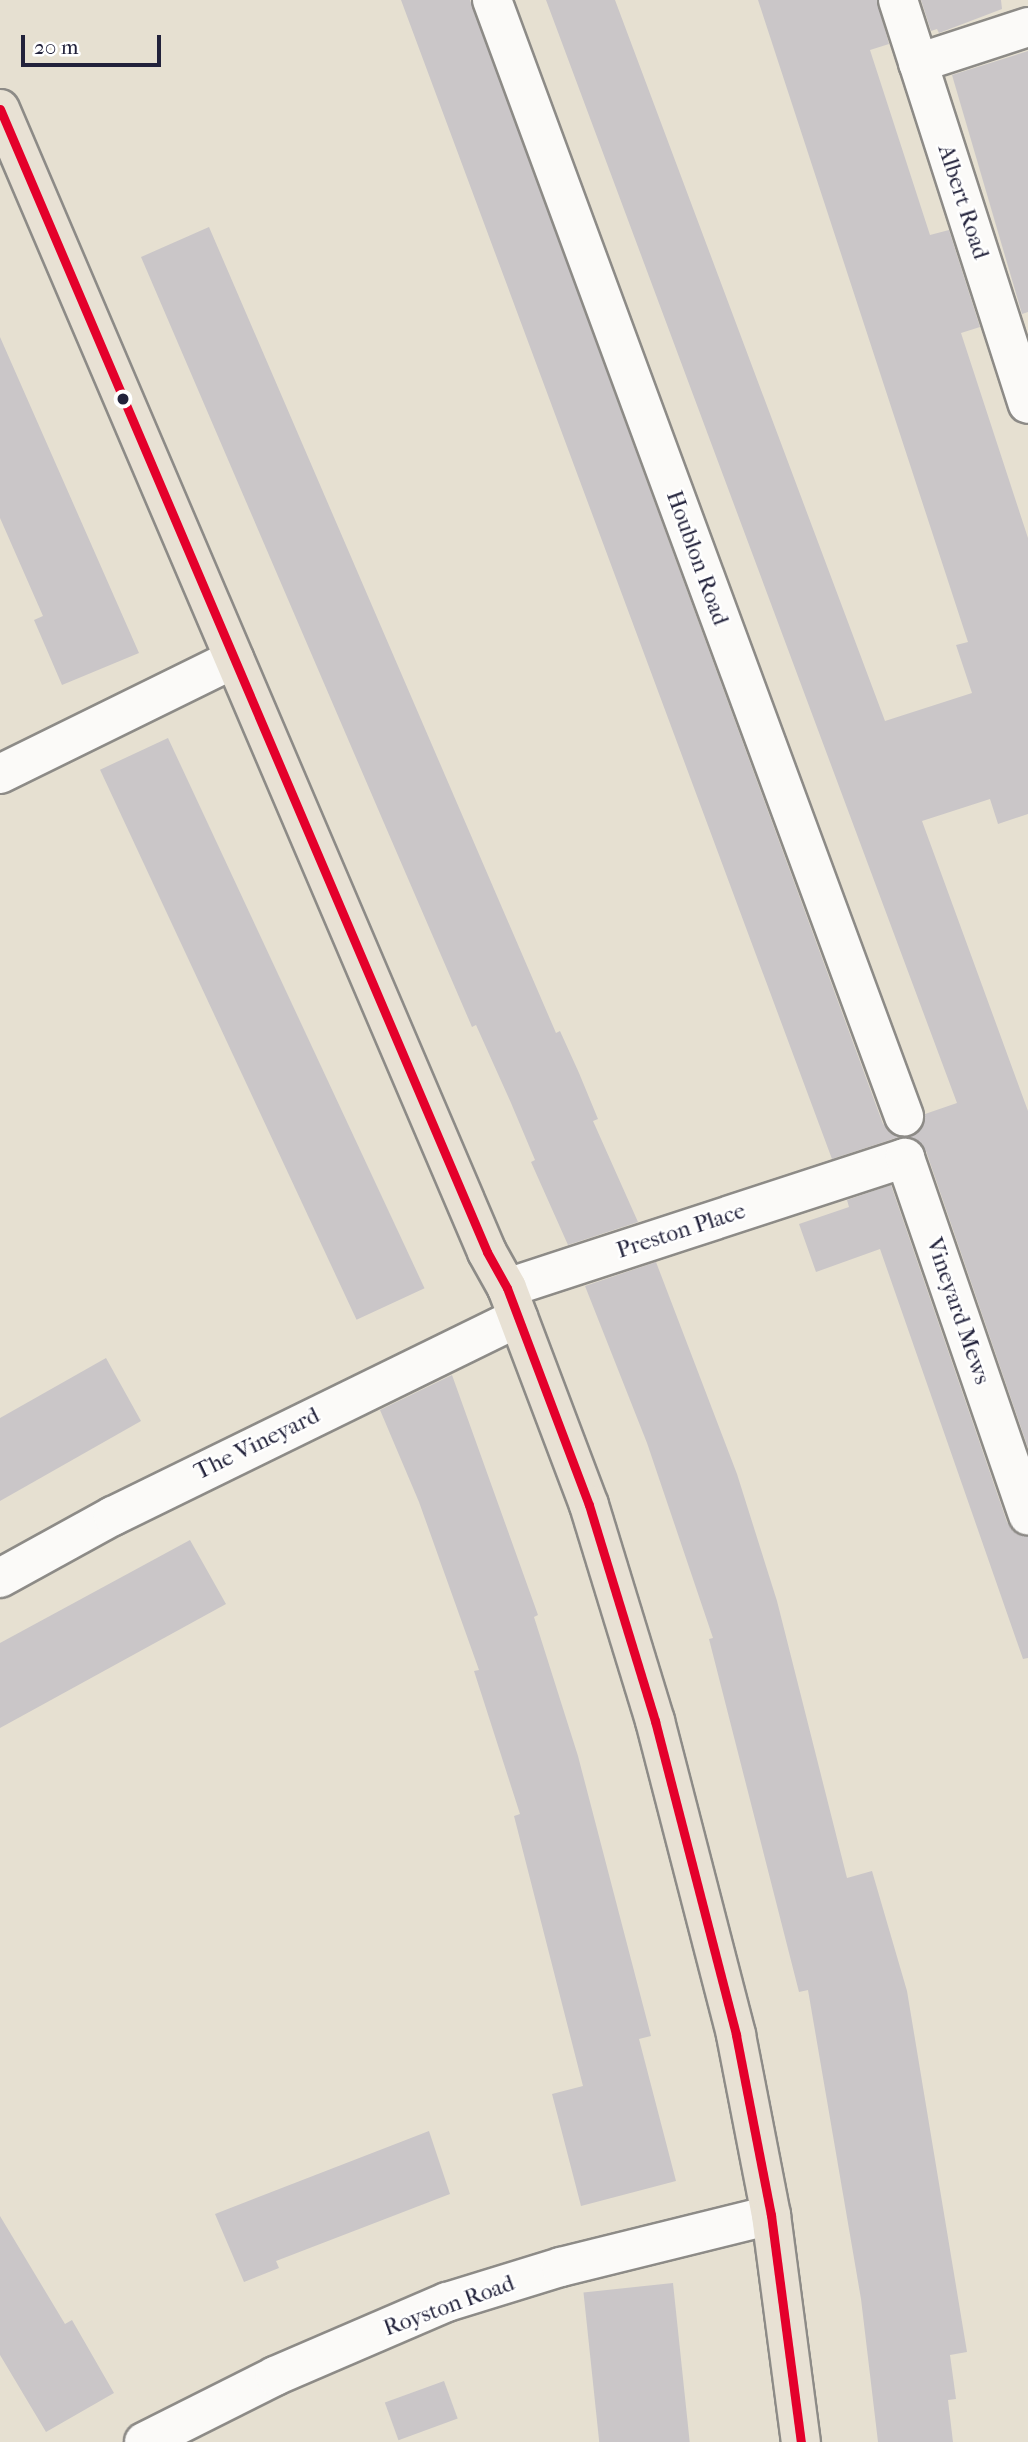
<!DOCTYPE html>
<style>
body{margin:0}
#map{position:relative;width:1028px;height:2442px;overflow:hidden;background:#e6e0d1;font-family:"IM FELL French Canon",serif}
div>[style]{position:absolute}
.building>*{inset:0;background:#cac6c8;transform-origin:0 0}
.roads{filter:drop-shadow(2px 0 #8d8b87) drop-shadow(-2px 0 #8d8b87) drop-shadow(0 2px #8d8b87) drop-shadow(0 -2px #8d8b87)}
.minor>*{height:38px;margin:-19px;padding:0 19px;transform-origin:19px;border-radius:19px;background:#fbfaf8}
.major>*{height:38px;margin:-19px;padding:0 19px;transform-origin:19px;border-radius:19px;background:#e8e1d4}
.bus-1>*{height:9px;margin:-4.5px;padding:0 4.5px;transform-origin:4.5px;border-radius:4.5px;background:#e4002b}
.dots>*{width:19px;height:19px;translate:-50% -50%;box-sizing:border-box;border:4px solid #fff;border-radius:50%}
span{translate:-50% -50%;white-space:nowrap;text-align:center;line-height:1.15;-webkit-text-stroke:5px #fff;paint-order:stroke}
.street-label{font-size:23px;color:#22223b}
.scale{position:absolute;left:21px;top:35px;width:140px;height:32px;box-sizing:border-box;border:4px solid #22223b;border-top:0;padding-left:9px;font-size:21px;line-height:24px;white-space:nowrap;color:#22223b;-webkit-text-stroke:5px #fff;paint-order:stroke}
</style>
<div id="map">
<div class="building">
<i style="clip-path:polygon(401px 0,470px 0,883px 1124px,899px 1137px,832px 1159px)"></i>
<i style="clip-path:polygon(546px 0,615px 0,885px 721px,972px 693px,956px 645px,968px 642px,758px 0,877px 0,889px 44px,870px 50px,930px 235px,949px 230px,980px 327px,961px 333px,1028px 538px,1028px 814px,998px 824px,990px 799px,922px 821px,1028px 1111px,1028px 1448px,926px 1151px,910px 1137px,921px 1129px,925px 1114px,957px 1103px)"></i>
<i style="clip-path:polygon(921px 0,1001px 0,1002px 9px,939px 33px,937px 29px,931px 31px)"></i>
<i style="clip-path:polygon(1028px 51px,1028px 312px,1022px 314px,952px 75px)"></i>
<i style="clip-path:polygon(209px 227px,556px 1033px,560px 1031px,579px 1073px,598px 1119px,593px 1121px,638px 1222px,568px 1245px,531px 1162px,535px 1160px,511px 1103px,476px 1025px,472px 1027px,384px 823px,141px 257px)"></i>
<i style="clip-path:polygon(0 337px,139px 653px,62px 685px,34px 620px,43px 616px,0 518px)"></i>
<i style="left:168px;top:738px;width:607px;height:75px;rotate:65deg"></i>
<i style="clip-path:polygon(891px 1185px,1007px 1522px,1014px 1532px,1028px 1536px,1028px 1658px,1023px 1659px,880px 1249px,816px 1272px,799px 1224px,849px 1207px,847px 1200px)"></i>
<i style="clip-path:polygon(656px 1262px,737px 1474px,777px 1601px,847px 1878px,872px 1871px,907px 1991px,967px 2352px,950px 2355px,956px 2399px,948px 2400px,953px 2442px,878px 2442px,861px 2299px,808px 1990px,799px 1992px,709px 1639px,713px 1638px,647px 1443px,585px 1286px)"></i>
<i style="clip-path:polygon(106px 1358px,141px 1421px,0 1501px,0 1418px)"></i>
<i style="clip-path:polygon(452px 1375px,538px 1615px,534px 1617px,578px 1756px,651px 2036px,639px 2039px,676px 2181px,581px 2206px,552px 2094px,583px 2086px,514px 1816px,520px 1814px,474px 1671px,479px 1670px,419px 1502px,380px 1410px)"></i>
<i style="clip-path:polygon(190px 1540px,226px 1604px,0 1728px,0 1643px)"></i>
<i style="clip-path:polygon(429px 2131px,450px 2194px,276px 2261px,279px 2268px,244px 2282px,215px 2214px)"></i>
<i style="clip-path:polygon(0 2216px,65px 2324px,72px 2320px,114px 2393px,46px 2432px,0 2355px)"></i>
<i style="left:673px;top:2283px;width:160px;height:90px;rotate:84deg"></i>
<i style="left:444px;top:2381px;width:40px;height:63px;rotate:70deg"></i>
</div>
<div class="roads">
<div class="minor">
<i style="left:492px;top:0;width:1190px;rotate:69.74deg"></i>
<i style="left:898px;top:0;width:424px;rotate:72.2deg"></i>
<i style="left:918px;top:63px;width:116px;rotate:-18.1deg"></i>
<i style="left:0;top:774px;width:261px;rotate:-26.2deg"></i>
<i style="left:507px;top:1288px;width:419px;rotate:-18.1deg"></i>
<i style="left:905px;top:1158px;width:378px;rotate:71deg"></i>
<i style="left:0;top:1578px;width:129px;rotate:-28.8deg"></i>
<i style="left:113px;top:1516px;width:451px;rotate:-26.1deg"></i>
<i style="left:144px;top:2442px;width:147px;rotate:-26.7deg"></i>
<i style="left:275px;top:2376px;width:187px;rotate:-23.3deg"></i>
<i style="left:447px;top:2302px;width:119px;rotate:-17.1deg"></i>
<i style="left:561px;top:2267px;width:216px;rotate:-13.9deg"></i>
</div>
<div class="major">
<i style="left:0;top:109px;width:1242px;rotate:66.92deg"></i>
<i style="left:487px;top:1252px;width:41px;rotate:60.9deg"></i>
<i style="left:507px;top:1288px;width:232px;rotate:69.3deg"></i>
<i style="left:589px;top:1505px;width:226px;rotate:73deg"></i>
<i style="left:655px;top:1721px;width:324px;rotate:75.5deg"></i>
<i style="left:736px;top:2035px;width:183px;rotate:79deg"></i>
<i style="left:771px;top:2215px;width:229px;rotate:82.5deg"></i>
</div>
</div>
<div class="bus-1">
<i style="left:0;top:109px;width:1242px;rotate:66.92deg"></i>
<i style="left:487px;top:1252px;width:41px;rotate:60.9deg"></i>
<i style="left:507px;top:1288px;width:232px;rotate:69.3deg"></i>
<i style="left:589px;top:1505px;width:226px;rotate:73deg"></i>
<i style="left:655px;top:1721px;width:324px;rotate:75.5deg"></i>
<i style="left:736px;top:2035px;width:183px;rotate:79deg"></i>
<i style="left:771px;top:2215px;width:229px;rotate:82.5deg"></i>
</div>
<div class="dots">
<i style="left:123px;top:399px;background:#22223b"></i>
</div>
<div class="street-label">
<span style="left:963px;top:202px;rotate:72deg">Albert Road</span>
<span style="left:697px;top:558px;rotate:70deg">Houblon Road</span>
<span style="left:681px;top:1231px;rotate:-18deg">Preston Place</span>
<span style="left:958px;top:1311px;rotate:71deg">Vineyard Mews</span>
<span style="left:257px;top:1444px;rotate:-26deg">The Vineyard</span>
<span style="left:449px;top:2306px;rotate:-20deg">Royston Road</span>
</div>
<div class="scale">20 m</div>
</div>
